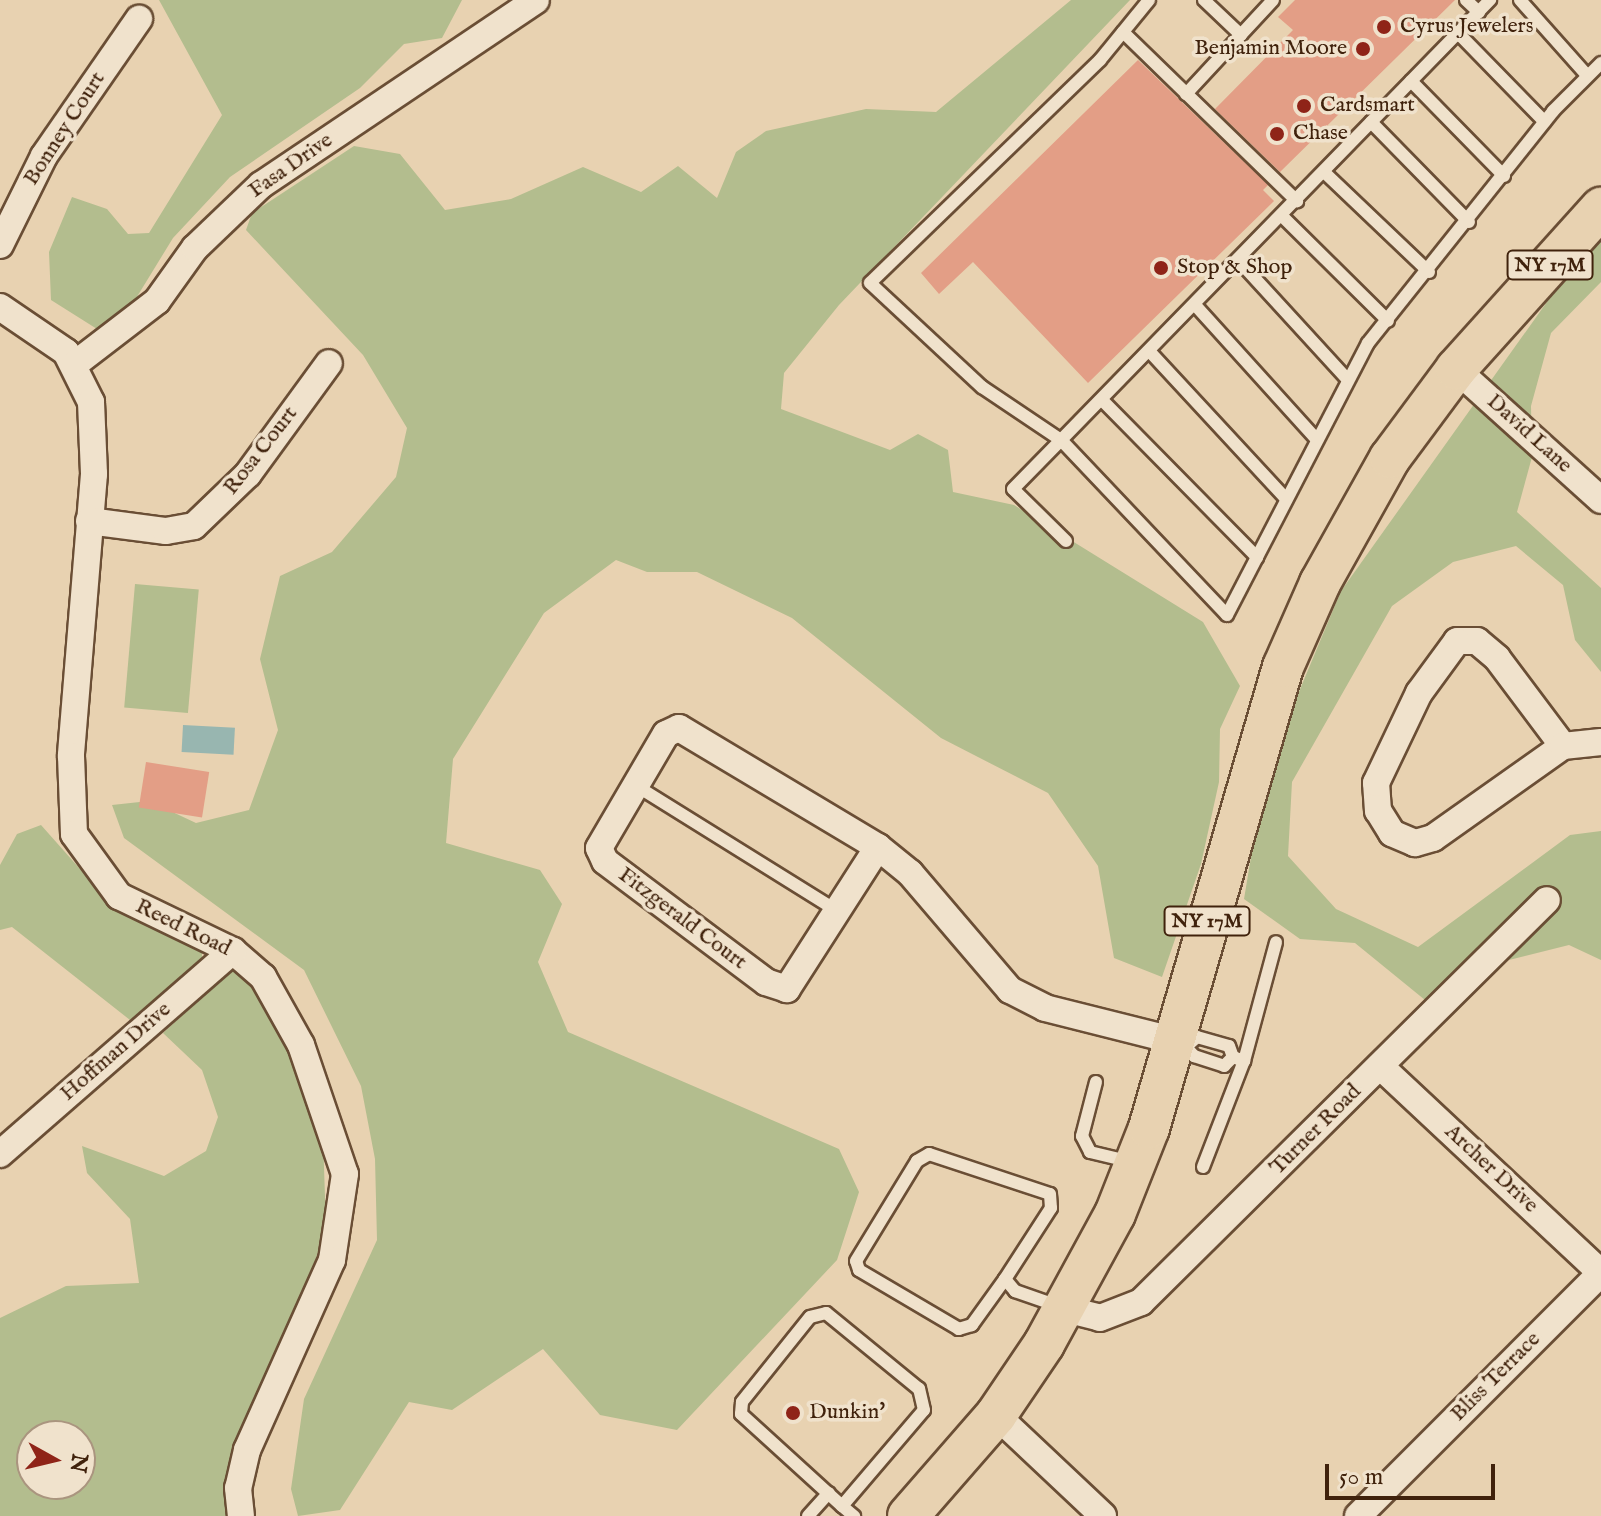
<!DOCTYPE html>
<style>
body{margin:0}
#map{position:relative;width:1601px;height:1516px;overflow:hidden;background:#e8d2b1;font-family:"IM FELL English",serif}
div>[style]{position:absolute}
.green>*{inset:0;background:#b3bd8e;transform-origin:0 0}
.water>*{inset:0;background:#98b6b0;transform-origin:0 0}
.building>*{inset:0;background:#e39e86;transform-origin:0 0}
.roads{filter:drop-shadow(2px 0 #6a4e35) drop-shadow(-2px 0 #6a4e35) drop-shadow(0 2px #6a4e35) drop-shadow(0 -2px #6a4e35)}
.lane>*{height:12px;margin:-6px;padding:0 6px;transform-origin:6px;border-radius:6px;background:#f0e2cc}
.street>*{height:26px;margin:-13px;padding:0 13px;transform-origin:13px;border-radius:13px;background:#f0e2cc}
.primary>*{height:40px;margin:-20px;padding:0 20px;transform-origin:20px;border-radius:20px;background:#e8d2b1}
.dots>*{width:22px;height:22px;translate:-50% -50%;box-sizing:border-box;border:4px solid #f0e2cc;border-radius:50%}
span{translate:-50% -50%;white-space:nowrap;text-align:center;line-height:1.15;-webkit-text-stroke:7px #f0e2cc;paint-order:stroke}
.shield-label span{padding:2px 6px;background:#f0e2cc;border:2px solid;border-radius:6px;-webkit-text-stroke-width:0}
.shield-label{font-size:20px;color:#40220c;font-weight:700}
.poi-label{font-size:22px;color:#40220c}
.left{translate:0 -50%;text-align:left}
.right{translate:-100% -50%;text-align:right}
.street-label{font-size:22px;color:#40220c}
.north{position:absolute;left:16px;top:1420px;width:80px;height:80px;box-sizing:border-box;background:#f0e2cc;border:2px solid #aa957f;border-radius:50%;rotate:98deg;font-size:22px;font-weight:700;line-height:32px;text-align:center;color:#40220c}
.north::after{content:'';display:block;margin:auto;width:28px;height:36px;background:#8f2418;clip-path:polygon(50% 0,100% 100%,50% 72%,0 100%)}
.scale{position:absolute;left:1325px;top:1464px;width:170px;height:36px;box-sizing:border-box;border:4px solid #40220c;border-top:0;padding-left:10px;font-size:24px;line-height:28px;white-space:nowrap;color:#40220c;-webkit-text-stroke:6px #f0e2cc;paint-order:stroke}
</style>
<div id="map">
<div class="green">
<i style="clip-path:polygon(159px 0,462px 0,442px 38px,404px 44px,360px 88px,230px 177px,173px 238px,135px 300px,97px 329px,51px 300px,49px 252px,72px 197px,107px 209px,128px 234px,149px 233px,222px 115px)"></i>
<i style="clip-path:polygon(1071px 0,1130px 0,839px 305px,784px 373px,781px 409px,890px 450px,918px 434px,948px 450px,953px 492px,1014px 505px,1203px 622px,1240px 686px,1220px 729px,1219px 782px,1201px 864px,1162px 977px,1114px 958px,1098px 866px,1048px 793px,941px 738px,792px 618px,697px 572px,647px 572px,616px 560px,544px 613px,453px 759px,446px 843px,540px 870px,562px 904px,538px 962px,568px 1032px,839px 1149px,859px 1192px,837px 1260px,677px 1430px,600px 1415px,543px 1349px,452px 1410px,409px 1402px,340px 1510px,298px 1516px,291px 1489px,304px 1399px,377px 1240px,375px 1159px,361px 1086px,304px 970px,124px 838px,112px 805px,149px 801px,196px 823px,249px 810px,278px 730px,260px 659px,280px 576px,332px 552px,396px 477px,407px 428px,363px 355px,246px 230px,252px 213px,354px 146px,400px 154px,445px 210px,511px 199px,583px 167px,641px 192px,678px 166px,717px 198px,736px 152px,766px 131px,866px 109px,936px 112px)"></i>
<i style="clip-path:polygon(1601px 240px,1601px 282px,1551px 333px,1531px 406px,1532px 457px,1517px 512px,1601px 588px,1601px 672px,1575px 640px,1563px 585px,1516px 546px,1453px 562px,1392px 606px,1292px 782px,1288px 856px,1336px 909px,1418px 947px,1570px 835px,1601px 831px,1601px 960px,1569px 945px,1501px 962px,1425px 1000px,1355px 943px,1300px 939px,1244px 899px,1265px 773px,1341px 591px,1559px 285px)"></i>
<i style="left:135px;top:584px;width:64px;height:124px;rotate:5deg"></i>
<i style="clip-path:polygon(41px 825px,112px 905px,202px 948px,202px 960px,180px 983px,130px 1020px,12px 927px,0 930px,0 865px,17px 834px)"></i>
<i style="clip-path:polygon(evenodd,235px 968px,265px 997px,323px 1137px,326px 1227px,234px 1516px,0 1516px,0 1318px,66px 1286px,139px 1283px,130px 1219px,87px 1173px,82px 1146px,164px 1176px,206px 1151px,218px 1117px,202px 1070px,163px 1033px,235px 968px,32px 1436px,80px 1436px,80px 1484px,32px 1484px,32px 1436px)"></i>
</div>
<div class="water">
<i style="left:183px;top:725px;width:52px;height:27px;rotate:3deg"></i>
</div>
<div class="building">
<i style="clip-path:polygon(1295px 0,1455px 0,1280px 172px,1215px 109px,1293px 30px,1278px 17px)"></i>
<i style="clip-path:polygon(1138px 60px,1268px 185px,1263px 190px,1274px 201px,1088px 383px,973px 262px,939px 294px,921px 273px)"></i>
<i style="left:146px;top:762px;width:64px;height:46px;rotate:9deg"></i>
</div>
<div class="roads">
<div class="lane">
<i style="left:1149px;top:0;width:77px;rotate:129.2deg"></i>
<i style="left:1100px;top:60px;width:320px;rotate:135.9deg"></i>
<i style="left:870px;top:283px;width:153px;rotate:42.9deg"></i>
<i style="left:982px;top:387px;width:95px;rotate:33.9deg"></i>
<i style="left:1061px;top:440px;width:615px;rotate:-45.73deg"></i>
<i style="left:1204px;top:0;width:51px;rotate:43.4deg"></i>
<i style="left:1466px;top:0;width:18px;rotate:43deg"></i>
<i style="left:1520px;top:0;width:99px;rotate:48.3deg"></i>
<i style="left:1123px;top:32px;width:243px;rotate:44.2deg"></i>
<i style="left:1458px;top:33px;width:124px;rotate:45.7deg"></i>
<i style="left:1411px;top:81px;width:133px;rotate:45.6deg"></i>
<i style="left:1186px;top:94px;width:128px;rotate:-47.2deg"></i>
<i style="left:1371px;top:122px;width:140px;rotate:45.6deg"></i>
<i style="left:1324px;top:172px;width:145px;rotate:43.6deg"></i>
<i style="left:1282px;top:216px;width:149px;rotate:44.7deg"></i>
<i style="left:1239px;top:261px;width:161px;rotate:47.5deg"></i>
<i style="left:1196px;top:306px;width:179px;rotate:47.9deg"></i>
<i style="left:1151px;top:353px;width:199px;rotate:47.2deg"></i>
<i style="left:1102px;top:400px;width:221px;rotate:45.4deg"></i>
<i style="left:1066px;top:541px;width:74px;rotate:-135.5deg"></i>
<i style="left:1013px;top:489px;width:69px;rotate:-45.6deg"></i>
<i style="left:1061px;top:440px;width:241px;rotate:46.5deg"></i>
<i style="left:1227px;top:615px;width:306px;rotate:-62.6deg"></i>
<i style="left:1368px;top:343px;width:297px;rotate:-51.4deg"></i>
<i style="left:1553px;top:111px;width:68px;rotate:-45deg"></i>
<i style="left:635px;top:785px;width:240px;rotate:31.9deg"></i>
<i style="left:1182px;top:1043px;width:18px;rotate:47deg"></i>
<i style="left:1194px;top:1056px;width:32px;rotate:18deg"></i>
<i style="left:1224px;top:1066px;width:13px;rotate:-45deg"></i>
<i style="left:1188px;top:1045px;width:12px;rotate:-42deg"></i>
<i style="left:1197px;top:1037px;width:33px;rotate:16deg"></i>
<i style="left:1229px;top:1046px;width:12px;rotate:70deg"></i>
<i style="left:1233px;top:1057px;width:12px;rotate:20deg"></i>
<i style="left:1244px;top:1061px;width:123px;rotate:-74.9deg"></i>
<i style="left:1096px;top:1082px;width:56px;rotate:104.5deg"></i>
<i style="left:1082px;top:1136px;width:18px;rotate:63deg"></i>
<i style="left:1090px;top:1152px;width:43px;rotate:13.4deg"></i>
<i style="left:929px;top:1154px;width:127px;rotate:18.3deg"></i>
<i style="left:1050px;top:1194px;width:14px;rotate:86deg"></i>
<i style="left:1051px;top:1208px;width:85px;rotate:122.9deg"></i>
<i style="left:1005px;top:1279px;width:57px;rotate:125.7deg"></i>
<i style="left:972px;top:1325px;width:14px;rotate:163deg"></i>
<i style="left:959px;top:1329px;width:116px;rotate:-149.5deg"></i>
<i style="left:859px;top:1270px;width:9px;rotate:-108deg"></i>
<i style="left:856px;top:1261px;width:117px;rotate:-58.6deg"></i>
<i style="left:917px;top:1161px;width:14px;rotate:-30deg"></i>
<i style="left:1203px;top:1167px;width:114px;rotate:-68.9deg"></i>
<i style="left:1005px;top:1279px;width:16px;rotate:50deg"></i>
<i style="left:1015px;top:1291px;width:46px;rotate:19.2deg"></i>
<i style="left:842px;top:1506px;width:126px;rotate:-49.5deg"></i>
<i style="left:924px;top:1410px;width:22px;rotate:-103deg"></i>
<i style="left:919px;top:1389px;width:120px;rotate:-140.7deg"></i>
<i style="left:826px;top:1313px;width:16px;rotate:166deg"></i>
<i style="left:810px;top:1317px;width:109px;rotate:128.7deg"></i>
<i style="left:742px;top:1402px;width:12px;rotate:95deg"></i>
<i style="left:741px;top:1414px;width:137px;rotate:42.3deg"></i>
<i style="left:842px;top:1506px;width:16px;rotate:40deg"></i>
<i style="left:808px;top:1516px;width:31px;rotate:-48deg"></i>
</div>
<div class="street">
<i style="left:0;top:245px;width:99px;rotate:-63.7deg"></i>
<i style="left:44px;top:156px;width:167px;rotate:-55.3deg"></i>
<i style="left:0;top:307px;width:80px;rotate:34.3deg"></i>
<i style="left:66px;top:352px;width:56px;rotate:63.4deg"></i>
<i style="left:91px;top:402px;width:72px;rotate:87.6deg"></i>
<i style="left:94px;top:474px;width:283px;rotate:94.7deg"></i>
<i style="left:71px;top:756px;width:78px;rotate:87.8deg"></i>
<i style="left:74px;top:834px;width:77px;rotate:54deg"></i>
<i style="left:119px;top:896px;width:127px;rotate:25.8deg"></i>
<i style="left:233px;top:951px;width:40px;rotate:41deg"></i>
<i style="left:263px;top:977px;width:78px;rotate:60.8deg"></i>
<i style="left:301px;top:1045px;width:136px;rotate:71.2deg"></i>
<i style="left:345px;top:1174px;width:87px;rotate:98.6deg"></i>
<i style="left:332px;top:1260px;width:208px;rotate:114.1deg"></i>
<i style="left:247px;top:1450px;width:39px;rotate:103deg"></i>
<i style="left:238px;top:1488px;width:28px;rotate:84deg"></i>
<i style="left:75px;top:364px;width:103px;rotate:-37.5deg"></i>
<i style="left:157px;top:301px;width:65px;rotate:-54.4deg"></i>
<i style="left:195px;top:248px;width:91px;rotate:-43.7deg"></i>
<i style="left:261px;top:185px;width:331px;rotate:-33.9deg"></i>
<i style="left:1456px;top:369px;width:195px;rotate:42.1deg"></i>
<i style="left:89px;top:521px;width:78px;rotate:7.4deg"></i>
<i style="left:166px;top:531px;width:28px;rotate:-10deg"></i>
<i style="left:194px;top:526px;width:75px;rotate:-43.9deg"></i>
<i style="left:248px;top:474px;width:137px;rotate:-53.9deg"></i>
<i style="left:1457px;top:641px;width:20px"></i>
<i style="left:1477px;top:641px;width:26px;rotate:40deg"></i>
<i style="left:1497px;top:658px;width:110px;rotate:53.1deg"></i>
<i style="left:1563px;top:746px;width:159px;rotate:144.7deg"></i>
<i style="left:1433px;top:838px;width:19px;rotate:164deg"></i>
<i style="left:1415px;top:843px;width:25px;rotate:-157deg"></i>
<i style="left:1392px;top:833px;width:26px;rotate:-122deg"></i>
<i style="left:1378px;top:811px;width:28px;rotate:-94deg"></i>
<i style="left:1376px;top:783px;width:100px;rotate:-64.5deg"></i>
<i style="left:1419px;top:693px;width:64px;rotate:-53.8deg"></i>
<i style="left:679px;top:728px;width:232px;rotate:30.9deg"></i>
<i style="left:878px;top:847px;width:169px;rotate:122.7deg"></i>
<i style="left:787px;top:989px;width:22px;rotate:-162deg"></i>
<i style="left:766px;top:982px;width:201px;rotate:-143.1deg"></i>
<i style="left:605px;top:861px;width:14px;rotate:-115deg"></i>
<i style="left:599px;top:848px;width:132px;rotate:-59.6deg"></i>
<i style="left:666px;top:734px;width:14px;rotate:-25deg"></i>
<i style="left:1563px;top:746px;width:38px;rotate:-6deg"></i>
<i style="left:878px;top:847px;width:41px;rotate:39.1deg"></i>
<i style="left:910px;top:873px;width:154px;rotate:49.5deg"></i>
<i style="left:1010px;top:990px;width:39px;rotate:27deg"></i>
<i style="left:1045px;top:1008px;width:135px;rotate:14.1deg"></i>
<i style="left:1380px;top:1066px;width:303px;rotate:43.1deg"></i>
<i style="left:0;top:1154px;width:309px;rotate:-41.1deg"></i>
<i style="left:1065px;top:1309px;width:36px;rotate:14deg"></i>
<i style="left:1100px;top:1318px;width:44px;rotate:-21.3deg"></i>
<i style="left:1141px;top:1302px;width:571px;rotate:-44.72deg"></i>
<i style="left:996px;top:1415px;width:147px;rotate:43.3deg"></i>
<i style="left:1358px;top:1516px;width:344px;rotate:-45deg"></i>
</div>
<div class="primary">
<i style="left:908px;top:1516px;width:134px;rotate:-48.9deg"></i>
<i style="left:996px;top:1415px;width:86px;rotate:-55.9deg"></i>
<i style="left:1044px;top:1344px;width:148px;rotate:-61.4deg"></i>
<i style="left:1115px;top:1214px;width:92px;rotate:-68.4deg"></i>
<i style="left:1149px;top:1128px;width:480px;rotate:-73.8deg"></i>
<i style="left:1283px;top:667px;width:92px;rotate:-66.2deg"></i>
<i style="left:1320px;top:583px;width:143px;rotate:-60.8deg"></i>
<i style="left:1390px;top:458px;width:111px;rotate:-53.4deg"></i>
<i style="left:1456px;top:369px;width:217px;rotate:-48deg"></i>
</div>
</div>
<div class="dots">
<i style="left:1384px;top:27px;background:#8f2418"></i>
<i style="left:1363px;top:49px;background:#8f2418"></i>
<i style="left:1304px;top:106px;background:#8f2418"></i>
<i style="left:1277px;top:134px;background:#8f2418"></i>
<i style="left:1161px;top:268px;background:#8f2418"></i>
<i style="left:793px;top:1413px;background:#8f2418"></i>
</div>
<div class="shield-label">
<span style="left:1550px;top:265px">NY 17M</span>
<span style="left:1207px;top:921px">NY 17M</span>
</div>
<div class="poi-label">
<span class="left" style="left:1400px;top:27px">Cyrus Jewelers</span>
<span class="right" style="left:1347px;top:49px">Benjamin Moore</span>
<span class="left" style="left:1320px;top:106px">Cardsmart</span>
<span class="left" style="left:1293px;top:134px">Chase</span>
<span class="left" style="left:1177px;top:268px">Stop &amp; Shop</span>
<span class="left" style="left:809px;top:1413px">Dunkin'</span>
</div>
<div class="street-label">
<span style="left:65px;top:129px;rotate:-57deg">Bonney Court</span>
<span style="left:291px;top:166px;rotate:-35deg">Fasa Drive</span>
<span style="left:1529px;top:434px;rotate:42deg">David Lane</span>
<span style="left:261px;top:451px;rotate:-52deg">Rosa Court</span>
<span style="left:682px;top:919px;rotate:37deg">Fitzgerald Court</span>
<span style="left:183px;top:928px;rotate:26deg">Reed Road</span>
<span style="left:116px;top:1052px;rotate:-41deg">Hoffman Drive</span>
<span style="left:1316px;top:1130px;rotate:-45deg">Turner Road</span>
<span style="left:1491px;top:1169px;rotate:43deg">Archer Drive</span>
<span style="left:1496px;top:1377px;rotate:-45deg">Bliss Terrace</span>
</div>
<div class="north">N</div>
<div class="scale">50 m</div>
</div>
